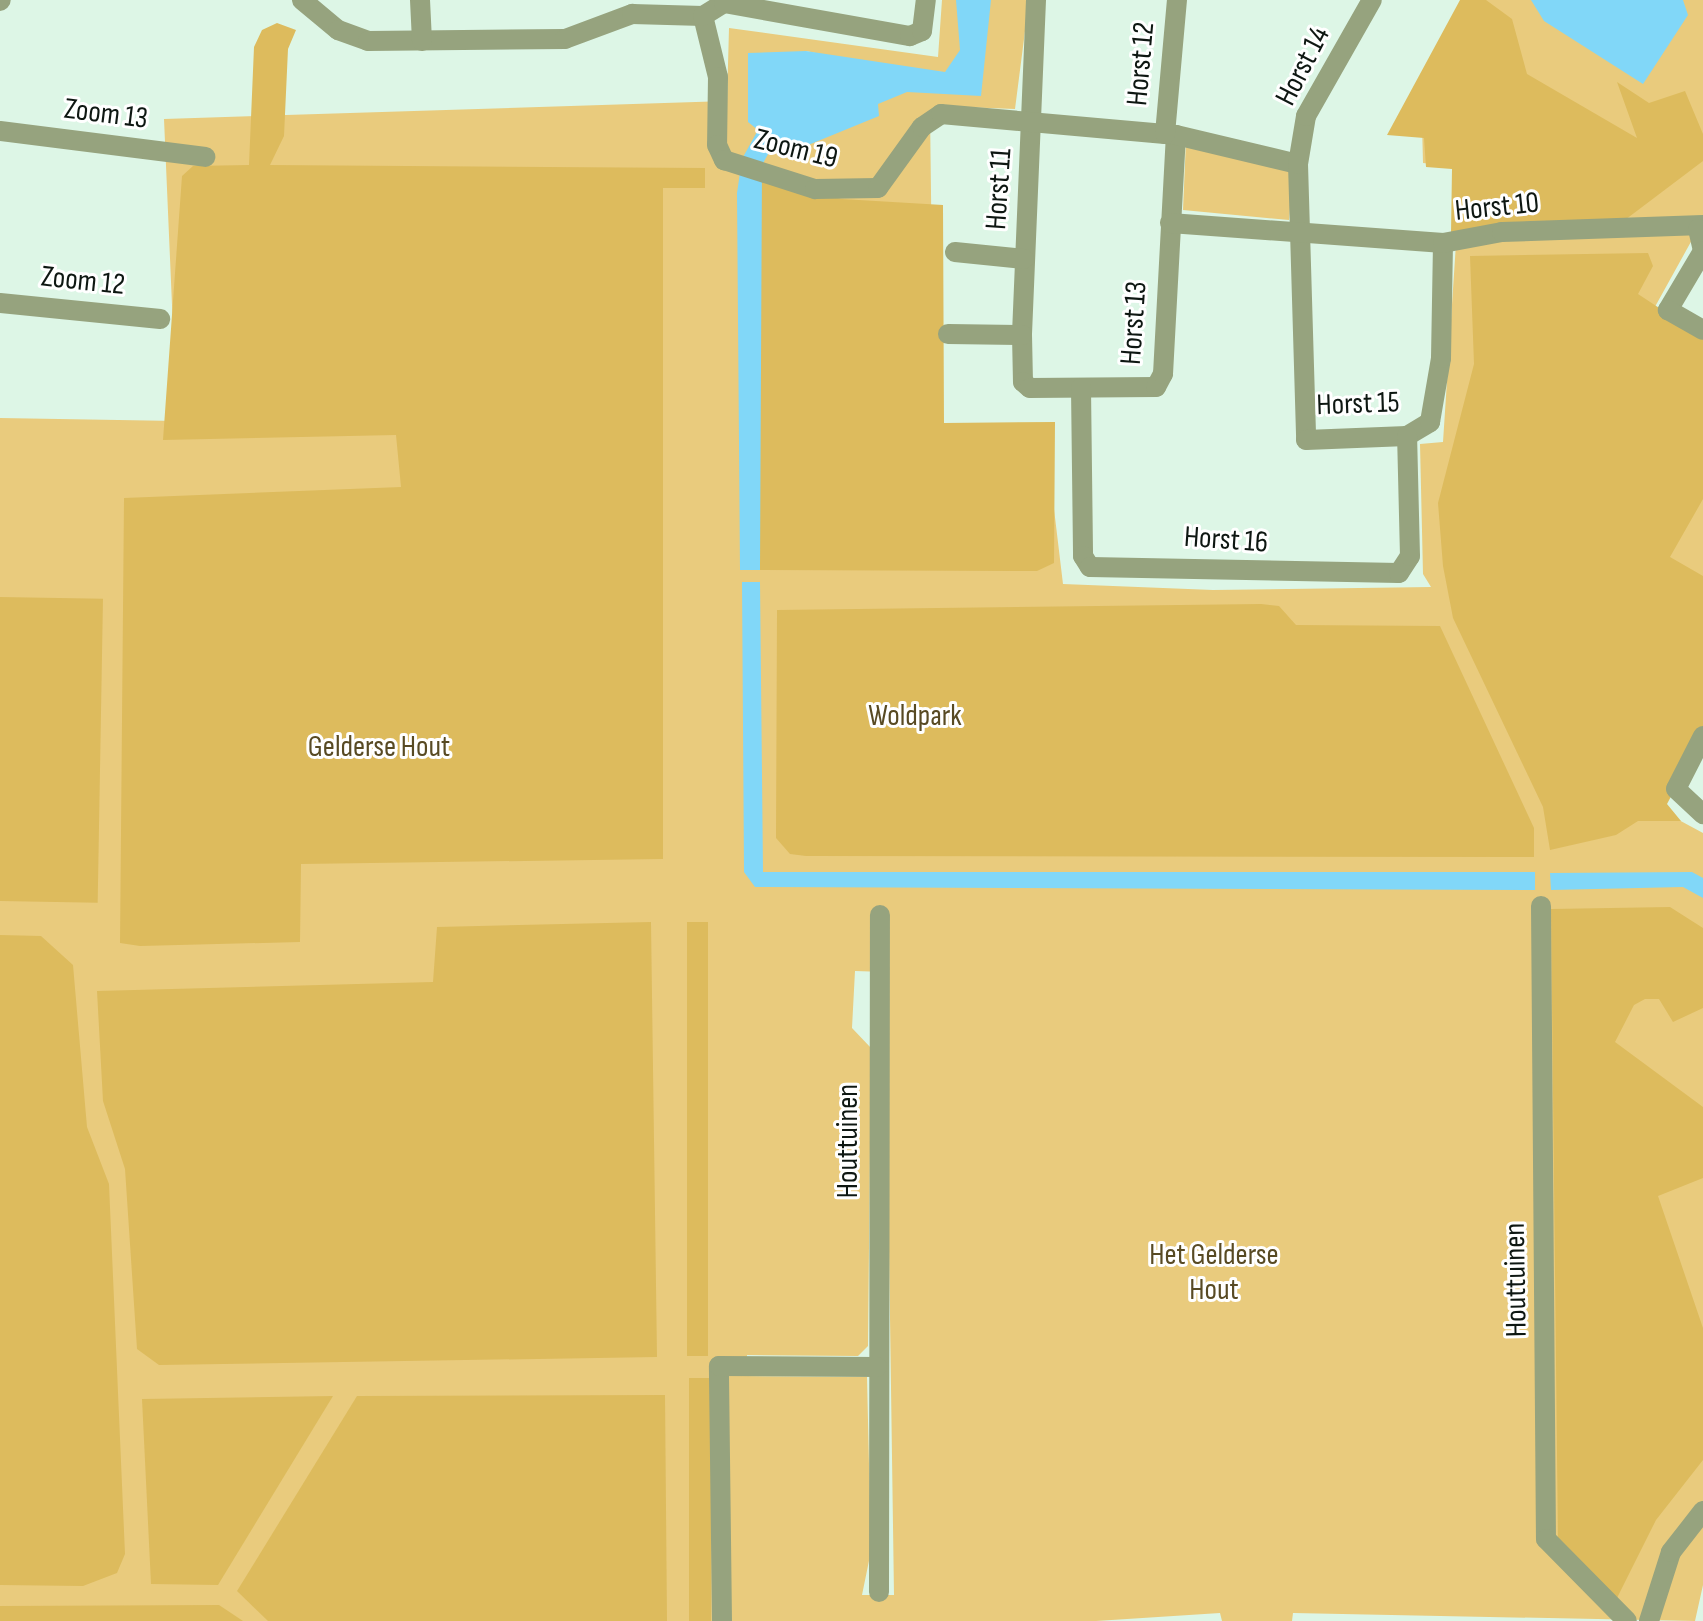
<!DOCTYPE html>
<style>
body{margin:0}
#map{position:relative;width:1703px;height:1621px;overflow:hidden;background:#ddf6e6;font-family:"Sofia Sans Condensed",sans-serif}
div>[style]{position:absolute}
.green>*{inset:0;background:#e9cb7d}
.forest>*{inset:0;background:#ddbb5d;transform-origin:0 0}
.water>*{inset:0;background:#81d7f8}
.street>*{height:20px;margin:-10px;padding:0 10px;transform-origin:10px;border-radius:10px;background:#96a37e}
span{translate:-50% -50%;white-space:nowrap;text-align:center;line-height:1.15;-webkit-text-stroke:6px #fff;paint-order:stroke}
.street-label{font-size:30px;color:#0e1712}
.park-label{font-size:30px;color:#584a23}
</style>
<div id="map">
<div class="green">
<i style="clip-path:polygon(evenodd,942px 0,1029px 0,1015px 109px,936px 106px,930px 111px,934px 435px,1045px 434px,1063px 584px,1213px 590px,1431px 587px,1423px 574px,1420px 444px,1443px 442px,1461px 167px,1423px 163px,1422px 124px,1465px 0,1703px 0,1703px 220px,1651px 314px,1703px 342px,1703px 722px,1663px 797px,1664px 812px,1703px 833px,1703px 1585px,1695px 1621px,1293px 1613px,1292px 1621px,1222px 1621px,1220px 1613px,1096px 1621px,0 1621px,0 418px,177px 421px,164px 119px,727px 101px,729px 28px,938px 57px,942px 0,806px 51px,866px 64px,942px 72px,770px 137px,806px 51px,942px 0,855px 971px,885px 972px,894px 1595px,862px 1595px,871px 1551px,867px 1377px,746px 1376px,747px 1355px,858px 1356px,868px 1346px,871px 1048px,852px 1028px,855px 971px)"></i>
<i style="clip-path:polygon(1186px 141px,1293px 170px,1289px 220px,1183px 210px)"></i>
</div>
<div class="forest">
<i style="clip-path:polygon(1460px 0,1486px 0,1512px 19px,1527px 74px,1637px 138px,1617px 82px,1649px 103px,1685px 91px,1703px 134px,1703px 161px,1609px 232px,1451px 233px,1452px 169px,1426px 167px,1424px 138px,1387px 135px)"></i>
<i style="clip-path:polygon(277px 23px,296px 30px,288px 49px,284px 136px,270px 165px,705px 168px,705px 188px,663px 188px,663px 859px,301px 864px,300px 942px,140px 946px,120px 943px,124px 498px,401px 487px,396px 435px,163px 440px,182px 176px,193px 166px,249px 165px,254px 47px,262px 30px)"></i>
<i style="clip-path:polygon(759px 179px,842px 199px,943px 205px,944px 423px,1055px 422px,1054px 563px,1037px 571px,760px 570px)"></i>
<i style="clip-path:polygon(1648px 253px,1653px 266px,1638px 294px,1703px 337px,1703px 499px,1670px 557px,1703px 576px,1703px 736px,1667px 804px,1681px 821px,1638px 821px,1616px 835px,1550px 850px,1543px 807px,1453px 618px,1443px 566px,1438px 503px,1474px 364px,1470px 256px)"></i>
<i style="left:0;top:597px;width:103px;height:304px;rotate:1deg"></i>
<i style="clip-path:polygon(1261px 604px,1279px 606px,1296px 625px,1440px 626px,1534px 828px,1534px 857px,806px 856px,790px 854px,776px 838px,777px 610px)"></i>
<i style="clip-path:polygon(1670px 907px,1703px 928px,1703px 1008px,1673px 1022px,1659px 999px,1645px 999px,1634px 1005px,1615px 1042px,1703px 1107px,1703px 1178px,1658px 1196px,1703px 1328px,1703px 1460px,1656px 1520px,1616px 1600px,1558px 1545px,1551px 909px)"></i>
<i style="clip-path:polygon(651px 922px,657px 1357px,159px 1365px,137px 1349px,125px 1169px,103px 1101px,97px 991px,433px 982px,437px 927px)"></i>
<i style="left:687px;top:922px;width:21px;height:434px"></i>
<i style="clip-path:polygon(0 935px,41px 936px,73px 965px,87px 1127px,109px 1184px,125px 1554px,117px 1573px,83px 1586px,0 1585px)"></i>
<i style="left:689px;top:1378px;width:22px;height:243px"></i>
<i style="clip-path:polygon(665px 1395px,667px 1621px,268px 1621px,237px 1591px,357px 1396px)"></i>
<i style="clip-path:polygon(333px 1396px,218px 1585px,151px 1584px,142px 1399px)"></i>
<i style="clip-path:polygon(219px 1605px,243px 1621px,0 1621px,0 1606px)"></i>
</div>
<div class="water">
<i style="clip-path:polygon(956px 0,991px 0,981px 96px,907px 92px,878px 104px,879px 116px,796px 150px,777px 138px,762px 165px,760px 570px,740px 570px,737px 193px,742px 159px,758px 130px,748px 122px,748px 53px,806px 51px,945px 72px,960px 50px)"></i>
<i style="clip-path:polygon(1531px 0,1683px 0,1688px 15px,1643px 84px,1544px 21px)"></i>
<i style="clip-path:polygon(742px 582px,760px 582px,763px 872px,1535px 872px,1535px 890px,755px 887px,744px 872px)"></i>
<i style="clip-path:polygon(1692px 872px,1703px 878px,1703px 898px,1683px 887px,1551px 890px,1550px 873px)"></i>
</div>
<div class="street">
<i style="left:302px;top:0;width:47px;rotate:39.8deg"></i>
<i style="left:338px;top:30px;width:32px;rotate:20deg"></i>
<i style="left:368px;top:41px;width:197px;rotate:-0.6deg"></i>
<i style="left:565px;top:39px;width:72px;rotate:-20.5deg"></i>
<i style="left:632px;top:14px;width:71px;rotate:1.6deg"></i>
<i style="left:420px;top:0;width:41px;rotate:87.2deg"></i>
<i style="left:1036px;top:0;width:335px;rotate:92.4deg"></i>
<i style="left:1022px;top:335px;width:47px;rotate:88.8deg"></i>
<i style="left:1023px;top:382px;width:9px;rotate:41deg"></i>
<i style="left:1030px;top:388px;width:126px;rotate:-0.5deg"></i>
<i style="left:1156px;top:387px;width:15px;rotate:-62deg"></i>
<i style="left:1163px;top:374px;width:239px;rotate:-86.9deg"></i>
<i style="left:0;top:1px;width:1px;rotate:-45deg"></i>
<i style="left:703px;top:16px;width:63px;rotate:76.2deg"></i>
<i style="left:718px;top:77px;width:68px;rotate:90.8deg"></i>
<i style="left:717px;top:145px;width:17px;rotate:65deg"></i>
<i style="left:724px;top:160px;width:96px;rotate:17.7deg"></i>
<i style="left:815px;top:189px;width:63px;rotate:-0.9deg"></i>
<i style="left:878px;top:188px;width:75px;rotate:-54.2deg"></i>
<i style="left:922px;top:127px;width:23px;rotate:-34deg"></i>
<i style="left:941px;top:114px;width:236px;rotate:5.1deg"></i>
<i style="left:1176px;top:135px;width:125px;rotate:13.4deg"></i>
<i style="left:1298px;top:164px;width:276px;rotate:88.3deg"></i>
<i style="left:1306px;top:440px;width:101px;rotate:-2.3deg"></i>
<i style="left:1407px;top:436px;width:27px;rotate:-31deg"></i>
<i style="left:1430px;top:422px;width:65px;rotate:-80.2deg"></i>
<i style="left:1441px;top:358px;width:115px;rotate:-89deg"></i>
<i style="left:703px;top:16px;width:25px;rotate:-32deg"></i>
<i style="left:724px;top:3px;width:189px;rotate:10.1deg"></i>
<i style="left:910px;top:36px;width:13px;rotate:-23deg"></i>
<i style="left:922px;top:31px;width:31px;rotate:-83deg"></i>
<i style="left:0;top:131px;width:207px;rotate:7.2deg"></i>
<i style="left:1165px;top:134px;width:135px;rotate:-84.9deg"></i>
<i style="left:1298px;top:164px;width:49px;rotate:-80.5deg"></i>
<i style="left:1306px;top:116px;width:133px;rotate:-60.4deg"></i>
<i style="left:1170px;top:223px;width:274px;rotate:4.2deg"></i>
<i style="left:1443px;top:243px;width:60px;rotate:-10.6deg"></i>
<i style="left:1502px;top:232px;width:201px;rotate:-2deg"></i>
<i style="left:1698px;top:229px;width:23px;rotate:77deg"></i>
<i style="left:1703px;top:251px;width:69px;rotate:120.7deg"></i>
<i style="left:1668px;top:310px;width:40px;rotate:29.7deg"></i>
<i style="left:955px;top:252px;width:69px;rotate:5.8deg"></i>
<i style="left:0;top:303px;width:161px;rotate:5.7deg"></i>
<i style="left:948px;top:334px;width:74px;rotate:0.8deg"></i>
<i style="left:1081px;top:388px;width:168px;rotate:89.3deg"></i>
<i style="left:1083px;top:556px;width:13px;rotate:58deg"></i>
<i style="left:1090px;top:567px;width:309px;rotate:1.1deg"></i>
<i style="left:1399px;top:573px;width:20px;rotate:-57deg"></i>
<i style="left:1410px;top:556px;width:120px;rotate:-91.4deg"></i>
<i style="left:1703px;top:736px;width:59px;rotate:117deg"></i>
<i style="left:1676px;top:789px;width:37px;rotate:43deg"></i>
<i style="left:1541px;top:906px;width:633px;rotate:89.55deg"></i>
<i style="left:1546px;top:1539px;width:115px;rotate:45.4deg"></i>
<i style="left:879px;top:1592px;width:677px;rotate:-89.92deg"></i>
<i style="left:722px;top:1621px;width:255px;rotate:-90.7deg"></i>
<i style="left:719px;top:1366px;width:158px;rotate:0.4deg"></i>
<i style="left:1649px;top:1621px;width:72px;rotate:-72.3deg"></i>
<i style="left:1671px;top:1552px;width:52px;rotate:-52deg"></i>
</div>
<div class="street-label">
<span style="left:1141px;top:64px;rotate:-85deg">Horst 12</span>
<span style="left:1303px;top:66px;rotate:-63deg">Horst 14</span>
<span style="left:106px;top:114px;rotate:7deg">Zoom 13</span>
<span style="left:796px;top:149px;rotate:14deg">Zoom 19</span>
<span style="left:999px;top:189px;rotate:-86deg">Horst 11</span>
<span style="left:1497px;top:207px;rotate:-6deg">Horst 10</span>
<span style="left:83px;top:281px;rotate:6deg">Zoom 12</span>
<span style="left:1134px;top:323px;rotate:-86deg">Horst 13</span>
<span style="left:1358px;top:404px;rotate:-2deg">Horst 15</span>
<span style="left:1226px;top:540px;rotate:4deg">Horst 16</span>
<span style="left:848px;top:1141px;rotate:-90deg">Houttuinen</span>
<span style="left:1516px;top:1280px;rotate:-91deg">Houttuinen</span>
</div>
<div class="park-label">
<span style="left:915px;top:716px">Woldpark</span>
<span style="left:379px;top:747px">Gelderse Hout</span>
<span style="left:1214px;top:1272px">Het Gelderse<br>Hout</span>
</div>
</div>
